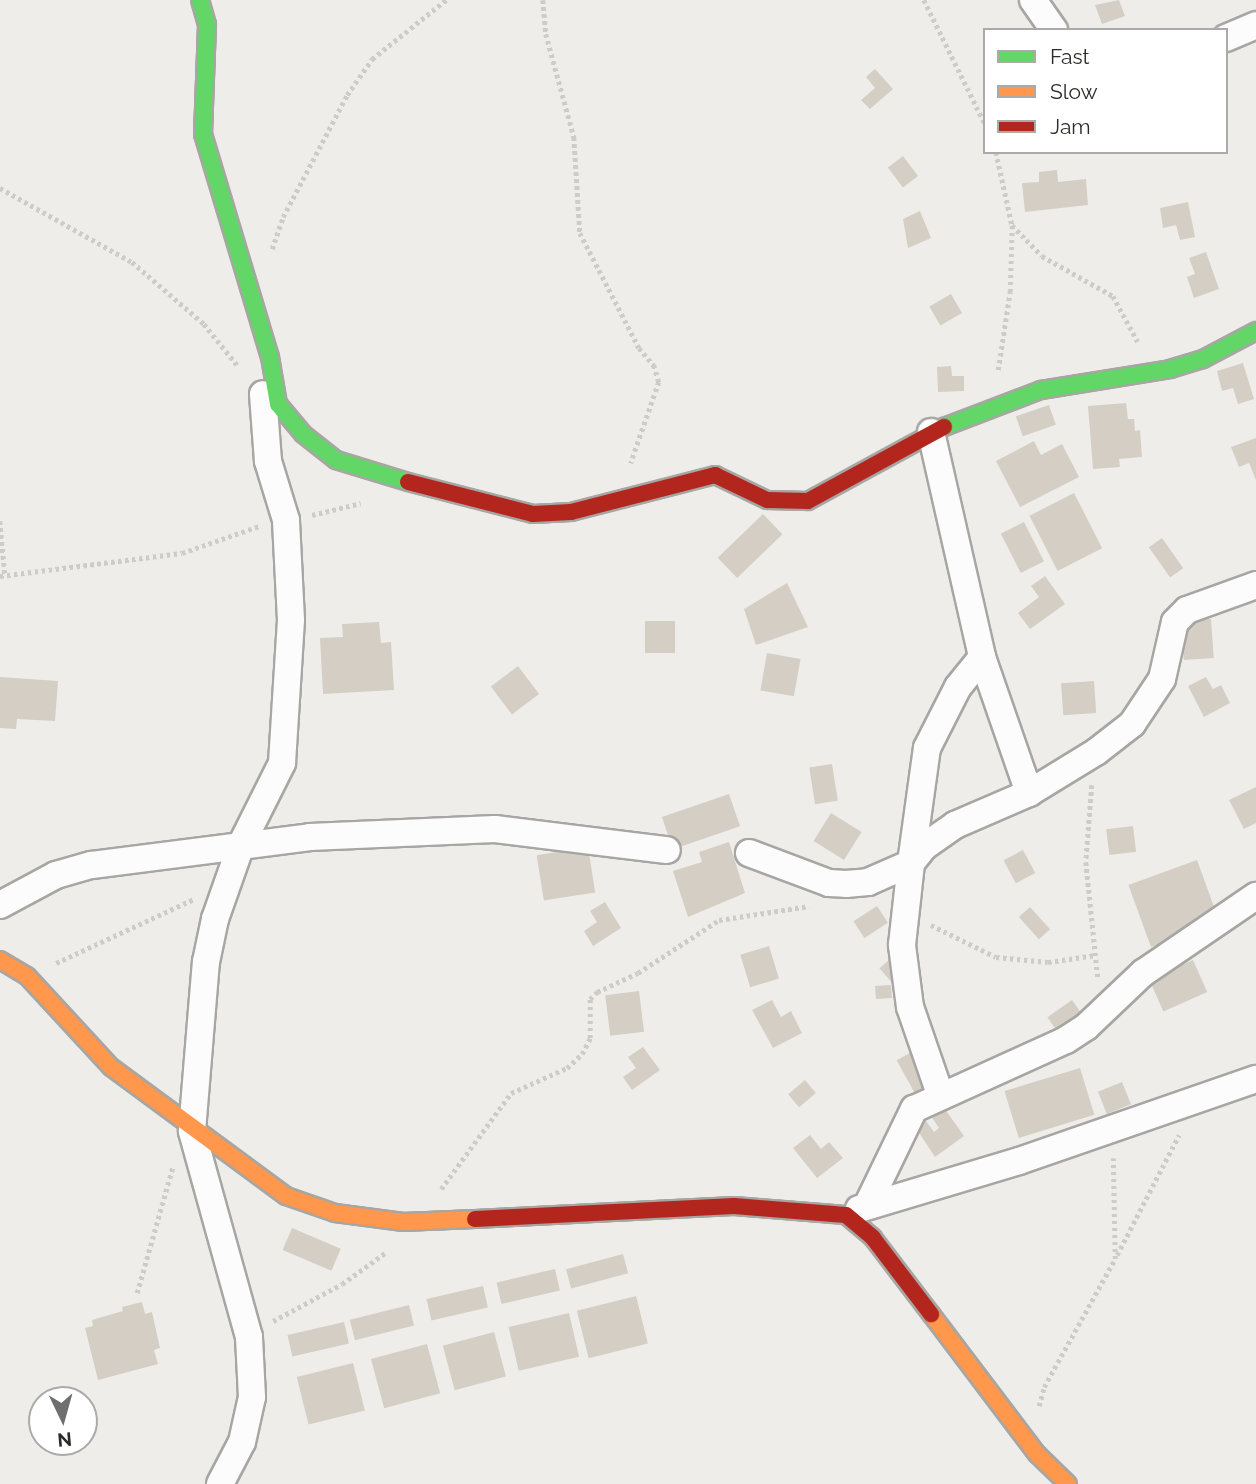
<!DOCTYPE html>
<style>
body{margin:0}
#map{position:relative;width:1256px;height:1484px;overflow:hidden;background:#efedea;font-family:Raleway,sans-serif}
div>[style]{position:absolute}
.building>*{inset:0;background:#d4cec5;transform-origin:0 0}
.path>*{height:4.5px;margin-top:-2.25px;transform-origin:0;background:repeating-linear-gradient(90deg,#cecccb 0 3.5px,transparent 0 7px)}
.roads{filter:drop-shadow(2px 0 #a7a6a3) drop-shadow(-2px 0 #a7a6a3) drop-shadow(0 2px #a7a6a3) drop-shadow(0 -2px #a7a6a3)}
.street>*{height:26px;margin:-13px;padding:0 13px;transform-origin:13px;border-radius:13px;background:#fdfcfc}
.fast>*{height:16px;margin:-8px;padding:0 8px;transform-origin:8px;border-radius:8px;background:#63d668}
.slow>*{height:16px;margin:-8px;padding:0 8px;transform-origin:8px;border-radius:8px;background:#ff974d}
.jam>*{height:16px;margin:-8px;padding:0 8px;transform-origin:8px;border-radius:8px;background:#b3261e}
span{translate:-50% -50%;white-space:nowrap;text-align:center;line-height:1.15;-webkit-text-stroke:7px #fff;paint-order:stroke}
.legend{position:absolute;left:983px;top:28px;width:245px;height:126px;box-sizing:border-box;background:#fff;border:2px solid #abaaa9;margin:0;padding:9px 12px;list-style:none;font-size:21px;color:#2d2b29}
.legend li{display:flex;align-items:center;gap:14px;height:35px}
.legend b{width:35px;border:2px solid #abaaa9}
.north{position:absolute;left:28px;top:1386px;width:70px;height:70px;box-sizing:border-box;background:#fff;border:2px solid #abaaa9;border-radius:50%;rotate:175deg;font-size:19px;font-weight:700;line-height:28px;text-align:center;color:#2d2b29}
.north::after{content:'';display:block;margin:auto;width:24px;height:32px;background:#716f6d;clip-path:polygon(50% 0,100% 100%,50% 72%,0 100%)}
</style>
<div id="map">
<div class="building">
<i style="clip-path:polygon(1119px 0,1125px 16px,1102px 24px,1095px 5px)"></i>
<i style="clip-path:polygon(875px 69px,893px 89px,870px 109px,861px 100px,875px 88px,866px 77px)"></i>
<i style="left:903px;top:156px;width:25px;height:19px;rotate:53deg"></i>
<i style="clip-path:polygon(1057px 170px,1058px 182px,1086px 179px,1088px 205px,1025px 212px,1022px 183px,1039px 182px,1039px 172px)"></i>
<i style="clip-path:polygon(1188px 202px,1195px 237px,1180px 240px,1176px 225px,1163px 228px,1160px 208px)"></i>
<i style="clip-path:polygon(920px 211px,931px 238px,908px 248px,903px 219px)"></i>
<i style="clip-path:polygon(1206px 252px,1219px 289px,1194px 298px,1187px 277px,1195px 274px,1189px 258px)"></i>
<i style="left:951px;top:294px;width:22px;height:25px;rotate:60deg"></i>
<i style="clip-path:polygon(1243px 363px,1254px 399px,1238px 404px,1233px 388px,1222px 391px,1217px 371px)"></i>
<i style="clip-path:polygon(951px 366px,952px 376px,964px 376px,964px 391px,938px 392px,937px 367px)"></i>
<i style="clip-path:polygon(1126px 403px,1128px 419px,1134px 419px,1135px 431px,1140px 430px,1142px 457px,1119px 459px,1120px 467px,1093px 469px,1088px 406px)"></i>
<i style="left:1049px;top:405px;width:21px;height:35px;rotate:71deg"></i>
<i style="clip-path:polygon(1256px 438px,1256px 480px,1249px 463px,1239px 467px,1231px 447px)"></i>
<i style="clip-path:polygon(1034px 441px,1041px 455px,1062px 444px,1079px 477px,1020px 507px,996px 461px)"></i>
<i style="left:1074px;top:493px;width:62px;height:50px;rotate:63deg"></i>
<i style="left:763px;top:514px;width:28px;height:63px;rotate:46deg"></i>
<i style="left:1024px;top:522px;width:44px;height:26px;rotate:63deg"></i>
<i style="left:1162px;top:538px;width:37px;height:16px;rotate:55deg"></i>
<i style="clip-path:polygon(1045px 576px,1065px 604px,1030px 629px,1018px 613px,1039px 597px,1031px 586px)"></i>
<i style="clip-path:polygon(787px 583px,808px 627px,756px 645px,744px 609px)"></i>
<i style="left:1211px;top:619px;width:39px;height:30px;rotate:86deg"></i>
<i style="left:645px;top:621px;width:30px;height:32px"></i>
<i style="clip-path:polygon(379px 622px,381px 643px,391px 642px,394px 690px,323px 694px,320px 638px,343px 637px,342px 624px)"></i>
<i style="left:767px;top:653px;width:34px;height:38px;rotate:10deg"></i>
<i style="left:518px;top:666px;width:35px;height:34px;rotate:53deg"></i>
<i style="clip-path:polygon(0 677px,58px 681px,55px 721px,17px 719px,16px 729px,0 728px)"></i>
<i style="clip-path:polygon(1206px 677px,1213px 689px,1221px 685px,1230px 703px,1204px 717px,1188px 686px)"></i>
<i style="left:1094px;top:681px;width:32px;height:33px;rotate:86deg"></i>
<i style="left:832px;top:764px;width:37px;height:23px;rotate:81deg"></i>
<i style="clip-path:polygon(1256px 787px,1256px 823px,1244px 829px,1229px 800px)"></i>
<i style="left:729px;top:794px;width:34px;height:71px;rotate:71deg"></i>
<i style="left:831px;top:813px;width:36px;height:33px;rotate:32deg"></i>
<i style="left:1133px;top:826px;width:26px;height:27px;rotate:83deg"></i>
<i style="clip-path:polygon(729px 842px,745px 893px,688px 917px,673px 871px,702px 862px,699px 852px)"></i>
<i style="left:588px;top:847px;width:46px;height:52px;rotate:81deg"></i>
<i style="left:1023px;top:850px;width:26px;height:22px;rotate:62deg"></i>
<i style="left:1197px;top:860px;width:66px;height:73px;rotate:70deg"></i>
<i style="clip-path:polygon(605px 902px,621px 928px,593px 946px,584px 931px,597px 922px,590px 911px)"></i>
<i style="left:877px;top:906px;width:20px;height:28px;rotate:57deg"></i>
<i style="left:1030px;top:907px;width:30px;height:15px;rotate:48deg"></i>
<i style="left:769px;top:946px;width:34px;height:30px;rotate:73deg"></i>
<i style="left:890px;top:959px;width:21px;height:14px;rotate:49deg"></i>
<i style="left:1193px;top:960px;width:35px;height:48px;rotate:66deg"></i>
<i style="left:891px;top:985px;width:13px;height:16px;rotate:86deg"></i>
<i style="left:639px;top:991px;width:41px;height:34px;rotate:83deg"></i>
<i style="clip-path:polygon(772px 1000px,781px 1017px,791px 1011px,802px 1033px,773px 1048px,752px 1010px)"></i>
<i style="left:1072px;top:1000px;width:19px;height:30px;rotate:55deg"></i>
<i style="clip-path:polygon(643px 1047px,660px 1070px,632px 1090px,623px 1077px,636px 1068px,628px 1057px)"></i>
<i style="left:915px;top:1050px;width:38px;height:21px;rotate:61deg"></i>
<i style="left:1080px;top:1068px;width:49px;height:79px;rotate:73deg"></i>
<i style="left:805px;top:1080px;width:17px;height:22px;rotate:50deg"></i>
<i style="left:1122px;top:1082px;width:24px;height:26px;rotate:68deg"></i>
<i style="clip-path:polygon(942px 1105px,964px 1136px,935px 1157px,916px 1128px,926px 1121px,934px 1132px,939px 1128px,929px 1113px)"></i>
<i style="clip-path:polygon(810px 1135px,821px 1149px,829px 1142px,843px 1158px,817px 1178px,793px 1148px)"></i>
<i style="left:292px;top:1228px;width:53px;height:24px;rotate:23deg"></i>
<i style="left:623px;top:1254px;width:20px;height:59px;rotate:75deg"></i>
<i style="left:555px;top:1269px;width:22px;height:60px;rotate:77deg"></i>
<i style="left:483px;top:1286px;width:22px;height:58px;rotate:77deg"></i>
<i style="left:636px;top:1296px;width:49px;height:61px;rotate:76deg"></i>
<i style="clip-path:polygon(142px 1302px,145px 1314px,152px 1312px,160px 1348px,154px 1350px,158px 1364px,98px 1380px,85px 1328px,93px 1326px,92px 1320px,123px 1311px,122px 1307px)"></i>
<i style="left:409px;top:1305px;width:21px;height:61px;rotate:76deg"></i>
<i style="left:569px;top:1313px;width:45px;height:62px;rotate:77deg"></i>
<i style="left:344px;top:1322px;width:22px;height:58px;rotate:77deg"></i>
<i style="left:494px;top:1332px;width:46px;height:53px;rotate:75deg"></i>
<i style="left:427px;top:1344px;width:51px;height:58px;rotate:75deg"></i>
<i style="left:353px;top:1363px;width:49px;height:58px;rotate:76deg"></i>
</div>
<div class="path">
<i style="left:543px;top:0;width:34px;rotate:85deg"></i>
<i style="left:546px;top:34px;width:107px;rotate:74.8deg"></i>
<i style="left:574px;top:137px;width:96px;rotate:86.4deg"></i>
<i style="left:580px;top:233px;width:129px;rotate:62.8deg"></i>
<i style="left:639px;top:348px;width:23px;rotate:49deg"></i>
<i style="left:654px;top:365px;width:18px;rotate:74deg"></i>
<i style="left:659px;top:382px;width:86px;rotate:109.1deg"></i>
<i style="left:924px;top:0;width:138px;rotate:63.8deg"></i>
<i style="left:996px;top:152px;width:75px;rotate:77.6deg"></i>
<i style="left:1012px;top:225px;width:43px;rotate:45.9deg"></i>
<i style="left:1042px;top:256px;width:81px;rotate:29.4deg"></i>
<i style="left:1113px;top:296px;width:52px;rotate:61.5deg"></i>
<i style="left:0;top:188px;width:151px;rotate:29.3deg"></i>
<i style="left:132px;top:262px;width:95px;rotate:40.7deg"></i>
<i style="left:204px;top:324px;width:54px;rotate:51deg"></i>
<i style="left:272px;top:249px;width:34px;rotate:-71deg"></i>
<i style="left:283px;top:217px;width:138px;rotate:-62.3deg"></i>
<i style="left:347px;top:95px;width:44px;rotate:-55.2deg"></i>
<i style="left:372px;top:59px;width:95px;rotate:-38.6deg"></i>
<i style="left:998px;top:370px;width:79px;rotate:-81.3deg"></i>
<i style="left:1010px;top:292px;width:66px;rotate:-88.3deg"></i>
<i style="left:312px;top:515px;width:50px;rotate:-13.8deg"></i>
<i style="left:0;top:521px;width:53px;rotate:84.6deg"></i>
<i style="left:0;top:576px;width:183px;rotate:-7.2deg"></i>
<i style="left:182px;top:553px;width:82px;rotate:-19.3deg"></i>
<i style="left:1092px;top:785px;width:77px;rotate:94.5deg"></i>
<i style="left:1086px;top:862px;width:118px;rotate:84.1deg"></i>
<i style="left:931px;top:925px;width:72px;rotate:26.2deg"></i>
<i style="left:996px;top:957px;width:52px;rotate:5.5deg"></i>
<i style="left:1048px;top:962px;width:49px;rotate:-8.1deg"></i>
<i style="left:56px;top:963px;width:152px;rotate:-24.9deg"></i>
<i style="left:441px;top:1189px;width:119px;rotate:-53.9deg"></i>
<i style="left:511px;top:1093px;width:61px;rotate:-24.1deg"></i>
<i style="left:567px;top:1068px;width:21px;rotate:-43deg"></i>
<i style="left:582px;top:1054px;width:18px;rotate:-63deg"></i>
<i style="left:590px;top:1038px;width:39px;rotate:-90deg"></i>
<i style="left:590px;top:999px;width:10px;rotate:-45deg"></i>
<i style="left:597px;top:992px;width:45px;rotate:-24.9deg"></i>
<i style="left:638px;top:973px;width:97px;rotate:-33.2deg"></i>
<i style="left:719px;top:920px;width:91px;rotate:-8.8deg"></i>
<i style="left:1117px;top:1255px;width:135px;rotate:-62.7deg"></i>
<i style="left:137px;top:1293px;width:132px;rotate:-74.2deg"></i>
<i style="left:273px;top:1321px;width:78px;rotate:-28.2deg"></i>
<i style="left:342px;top:1284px;width:53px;rotate:-35.8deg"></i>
<i style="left:1039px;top:1406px;width:20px;rotate:-75deg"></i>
<i style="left:1044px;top:1387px;width:146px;rotate:-61deg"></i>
<i style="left:1115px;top:1259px;width:101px;rotate:-91.1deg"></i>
</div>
<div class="roads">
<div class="street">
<i style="left:1033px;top:0;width:37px;rotate:55deg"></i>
<i style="left:1226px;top:38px;width:33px;rotate:-23deg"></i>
<i style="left:931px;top:432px;width:231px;rotate:77.2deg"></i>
<i style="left:982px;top:657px;width:144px;rotate:70.9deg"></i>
<i style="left:749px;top:853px;width:85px;rotate:20.6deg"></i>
<i style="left:829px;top:883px;width:17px;rotate:3deg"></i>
<i style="left:846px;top:884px;width:22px;rotate:-5deg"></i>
<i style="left:868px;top:882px;width:47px;rotate:-23.8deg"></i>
<i style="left:911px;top:863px;width:116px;rotate:-82.1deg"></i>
<i style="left:927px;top:748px;width:68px;rotate:-63.1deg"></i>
<i style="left:958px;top:687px;width:38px;rotate:-51deg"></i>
<i style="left:0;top:905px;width:64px;rotate:-28.2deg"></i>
<i style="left:56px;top:875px;width:37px;rotate:-16deg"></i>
<i style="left:92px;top:865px;width:220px;rotate:-7.3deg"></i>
<i style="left:310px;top:837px;width:185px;rotate:-2.5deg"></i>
<i style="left:495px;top:829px;width:173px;rotate:7deg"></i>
<i style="left:940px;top:1094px;width:92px;rotate:-109deg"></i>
<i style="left:910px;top:1007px;width:63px;rotate:-97.4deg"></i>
<i style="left:902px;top:945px;width:82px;rotate:-83.7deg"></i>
<i style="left:911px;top:863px;width:22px;rotate:-51deg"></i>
<i style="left:925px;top:846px;width:37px;rotate:-35deg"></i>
<i style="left:955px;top:825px;width:81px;rotate:-23.4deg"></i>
<i style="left:1029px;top:793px;width:79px;rotate:-31.5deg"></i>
<i style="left:1096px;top:752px;width:46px;rotate:-37.9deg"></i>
<i style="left:1132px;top:724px;width:54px;rotate:-56.3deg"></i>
<i style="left:1162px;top:679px;width:58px;rotate:-77.2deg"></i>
<i style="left:1175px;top:622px;width:17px;rotate:-45deg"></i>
<i style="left:1187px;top:610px;width:73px;rotate:-19.9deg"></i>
<i style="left:868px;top:1204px;width:106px;rotate:-64.2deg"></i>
<i style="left:914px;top:1109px;width:167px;rotate:-24.4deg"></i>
<i style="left:1066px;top:1040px;width:24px;rotate:-33deg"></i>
<i style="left:1086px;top:1027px;width:79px;rotate:-43.5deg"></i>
<i style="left:1143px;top:973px;width:137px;rotate:-34.3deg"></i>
<i style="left:859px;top:1209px;width:167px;rotate:-16.7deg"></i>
<i style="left:1019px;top:1161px;width:251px;rotate:-19.1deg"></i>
<i style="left:220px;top:1484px;width:47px;rotate:-62.4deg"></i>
<i style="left:242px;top:1442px;width:46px;rotate:-77.5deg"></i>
<i style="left:252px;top:1397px;width:60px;rotate:-92.9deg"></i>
<i style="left:249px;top:1337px;width:214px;rotate:-105.5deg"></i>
<i style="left:192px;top:1131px;width:170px;rotate:-85.3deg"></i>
<i style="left:206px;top:962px;width:44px;rotate:-78.2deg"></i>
<i style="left:215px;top:919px;width:78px;rotate:-70.6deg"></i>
<i style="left:241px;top:845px;width:92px;rotate:-63.4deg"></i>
<i style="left:282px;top:763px;width:143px;rotate:-86.4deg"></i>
<i style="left:291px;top:620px;width:100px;rotate:-92.9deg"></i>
<i style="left:286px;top:520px;width:62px;rotate:-107deg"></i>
<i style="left:268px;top:461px;width:67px;rotate:-94.3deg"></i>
</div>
<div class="fast">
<i style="left:200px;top:0;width:26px;rotate:74deg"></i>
<i style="left:207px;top:25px;width:109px;rotate:92.1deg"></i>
<i style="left:203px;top:134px;width:233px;rotate:73.3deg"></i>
<i style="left:270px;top:357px;width:48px;rotate:80.3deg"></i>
<i style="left:278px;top:404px;width:39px;rotate:50deg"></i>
<i style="left:303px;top:434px;width:42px;rotate:38.2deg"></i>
<i style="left:336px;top:460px;width:75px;rotate:17deg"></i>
<i style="left:944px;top:427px;width:104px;rotate:-20.9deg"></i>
<i style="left:1041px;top:390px;width:131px;rotate:-9.2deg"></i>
<i style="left:1170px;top:369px;width:34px;rotate:-17deg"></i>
<i style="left:1203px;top:359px;width:60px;rotate:-27.8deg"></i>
</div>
<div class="slow">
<i style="left:0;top:960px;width:31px;rotate:31deg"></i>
<i style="left:27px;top:976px;width:124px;rotate:47.3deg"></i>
<i style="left:111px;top:1067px;width:217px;rotate:36.4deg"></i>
<i style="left:286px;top:1196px;width:52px;rotate:19.1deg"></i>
<i style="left:335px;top:1213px;width:69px;rotate:7.5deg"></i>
<i style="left:403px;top:1222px;width:72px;rotate:-2.4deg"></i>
<i style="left:931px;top:1314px;width:176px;rotate:52.9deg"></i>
<i style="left:1037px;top:1454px;width:43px;rotate:44.1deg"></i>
</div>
<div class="jam">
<i style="left:408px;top:482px;width:129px;rotate:14.4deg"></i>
<i style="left:533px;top:514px;width:38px;rotate:-3deg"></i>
<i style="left:571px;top:512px;width:149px;rotate:-14.4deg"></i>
<i style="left:715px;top:475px;width:58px;rotate:25.7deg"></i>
<i style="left:767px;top:500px;width:41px;rotate:1.4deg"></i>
<i style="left:808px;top:501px;width:155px;rotate:-28.6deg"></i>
<i style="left:475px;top:1219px;width:259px;rotate:-2.9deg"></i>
<i style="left:734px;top:1206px;width:112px;rotate:4.6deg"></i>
<i style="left:846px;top:1215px;width:35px;rotate:40deg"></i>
<i style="left:873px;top:1238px;width:96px;rotate:52.7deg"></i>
</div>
</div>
<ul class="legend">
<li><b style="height:9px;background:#63d668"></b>Fast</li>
<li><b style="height:9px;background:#ff974d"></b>Slow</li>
<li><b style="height:9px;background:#b3261e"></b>Jam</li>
</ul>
<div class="north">N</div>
</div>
